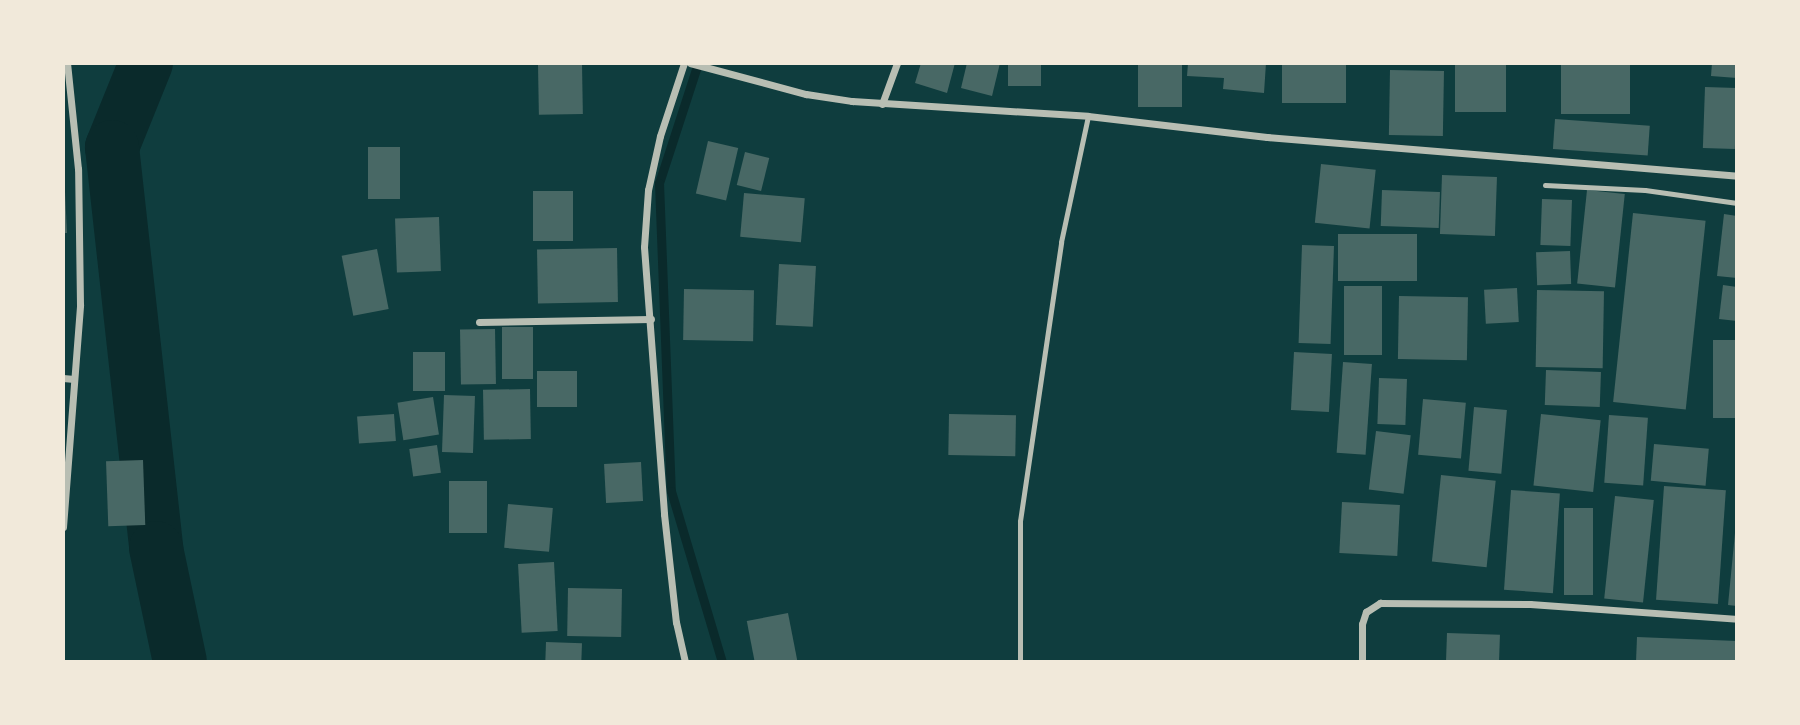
<!DOCTYPE html>
<style>
body{margin:0}
#map{position:relative;width:1800px;height:725px;overflow:hidden;background:#0f3d3e;font-family:"IBM Plex Sans",sans-serif}
div>[style]{position:absolute}
.stream>*{height:9px;margin:-4.5px;padding:0 4.5px;transform-origin:4.5px;border-radius:4.5px;background:#0a2a2b}
.river>*{height:54px;margin:-27px;padding:0 27px;transform-origin:27px;border-radius:27px;background:#0a2a2b}
.building>*{inset:0;background:#486865;transform-origin:0 0}
.service>*{height:5px;margin:-2.5px;padding:0 2.5px;transform-origin:2.5px;border-radius:2.5px;background:#b8beb3}
.minor>*{height:7px;margin:-3.5px;padding:0 3.5px;transform-origin:3.5px;border-radius:3.5px;background:#b8beb3}
span{translate:-50% -50%;white-space:nowrap;text-align:center;line-height:1.15;-webkit-text-stroke:6px #f1e9da;paint-order:stroke}
.frame{position:absolute;inset:0;border:65px solid #f1e9da;pointer-events:none}
</style>
<div id="map">
<div class="stream">
<i style="left:698px;top:63px;width:126px;rotate:108deg"></i>
<i style="left:659px;top:183px;width:308px;rotate:87.8deg"></i>
<i style="left:671px;top:491px;width:178px;rotate:73.4deg"></i>
</div>
<div class="river">
<i style="left:146px;top:63px;width:91px;rotate:112deg"></i>
<i style="left:112px;top:147px;width:403px;rotate:83.7deg"></i>
<i style="left:156px;top:548px;width:116px;rotate:78.1deg"></i>
</div>
<div class="building">
<i style="clip-path:polygon(921px 63px,955px 63px,947px 93px,915px 83px)"></i>
<i style="clip-path:polygon(967px 63px,1000px 63px,992px 96px,961px 88px)"></i>
<i style="left:1008px;top:63px;width:33px;height:23px"></i>
<i style="left:1138px;top:63px;width:44px;height:44px"></i>
<i style="clip-path:polygon(1188px 63px,1266px 63px,1264px 93px,1223px 89px,1224px 78px,1187px 76px)"></i>
<i style="left:1282px;top:63px;width:64px;height:40px"></i>
<i style="left:1455px;top:63px;width:51px;height:49px"></i>
<i style="left:1561px;top:63px;width:69px;height:51px"></i>
<i style="clip-path:polygon(1712px 63px,1737px 63px,1737px 78px,1711px 76px)"></i>
<i style="left:582px;top:64px;width:50px;height:44px;rotate:89deg"></i>
<i style="left:1390px;top:70px;width:54px;height:65px;rotate:1deg"></i>
<i style="left:1705px;top:87px;width:32px;height:61px;rotate:2deg"></i>
<i style="left:1555px;top:119px;width:95px;height:30px;rotate:4deg"></i>
<i style="left:708px;top:141px;width:31px;height:54px;rotate:13deg"></i>
<i style="left:368px;top:147px;width:32px;height:52px"></i>
<i style="left:745px;top:152px;width:25px;height:34px;rotate:14deg"></i>
<i style="left:1321px;top:164px;width:55px;height:59px;rotate:6deg"></i>
<i style="left:1442px;top:175px;width:55px;height:59px;rotate:2deg"></i>
<i style="left:1382px;top:190px;width:58px;height:36px;rotate:2deg"></i>
<i style="left:1587px;top:190px;width:38px;height:94px;rotate:6deg"></i>
<i style="left:573px;top:191px;width:50px;height:40px;rotate:90deg"></i>
<i style="clip-path:polygon(63px 192px,65px 192px,67px 233px,63px 233px)"></i>
<i style="left:744px;top:193px;width:61px;height:44px;rotate:5deg"></i>
<i style="left:1542px;top:199px;width:30px;height:46px;rotate:2deg"></i>
<i style="left:1633px;top:213px;width:73px;height:190px;rotate:6deg"></i>
<i style="clip-path:polygon(1724px 214px,1737px 216px,1737px 278px,1717px 276px)"></i>
<i style="left:439px;top:217px;width:54px;height:44px;rotate:88deg"></i>
<i style="left:1338px;top:234px;width:79px;height:47px"></i>
<i style="left:1302px;top:245px;width:32px;height:98px;rotate:2deg"></i>
<i style="left:617px;top:248px;width:54px;height:80px;rotate:89deg"></i>
<i style="left:377px;top:249px;width:61px;height:36px;rotate:79deg"></i>
<i style="left:1570px;top:251px;width:33px;height:34px;rotate:88deg"></i>
<i style="left:779px;top:264px;width:37px;height:61px;rotate:3deg"></i>
<i style="clip-path:polygon(1723px 285px,1737px 287px,1737px 321px,1719px 319px)"></i>
<i style="left:1344px;top:286px;width:38px;height:69px"></i>
<i style="left:1517px;top:288px;width:34px;height:33px;rotate:87deg"></i>
<i style="left:684px;top:289px;width:70px;height:51px;rotate:1deg"></i>
<i style="left:1537px;top:290px;width:67px;height:77px;rotate:1deg"></i>
<i style="left:1399px;top:296px;width:69px;height:63px;rotate:1deg"></i>
<i style="left:533px;top:327px;width:52px;height:31px;rotate:90deg"></i>
<i style="left:495px;top:329px;width:55px;height:35px;rotate:89deg"></i>
<i style="left:1713px;top:340px;width:24px;height:78px"></i>
<i style="left:413px;top:352px;width:32px;height:39px"></i>
<i style="left:1294px;top:352px;width:38px;height:58px;rotate:3deg"></i>
<i style="left:1343px;top:362px;width:29px;height:91px;rotate:4deg"></i>
<i style="left:1546px;top:370px;width:55px;height:35px;rotate:2deg"></i>
<i style="left:537px;top:371px;width:40px;height:36px"></i>
<i style="left:1379px;top:378px;width:28px;height:46px;rotate:2deg"></i>
<i style="left:530px;top:389px;width:50px;height:47px;rotate:89deg"></i>
<i style="left:444px;top:395px;width:31px;height:57px;rotate:2deg"></i>
<i style="left:433px;top:397px;width:38px;height:36px;rotate:81deg"></i>
<i style="left:1423px;top:399px;width:43px;height:56px;rotate:5deg"></i>
<i style="left:1474px;top:407px;width:33px;height:64px;rotate:5deg"></i>
<i style="left:394px;top:414px;width:27px;height:37px;rotate:86deg"></i>
<i style="left:949px;top:414px;width:67px;height:41px;rotate:1deg"></i>
<i style="left:1541px;top:414px;width:60px;height:72px;rotate:6deg"></i>
<i style="left:1609px;top:415px;width:39px;height:68px;rotate:4deg"></i>
<i style="left:1376px;top:431px;width:35px;height:59px;rotate:7deg"></i>
<i style="left:1654px;top:444px;width:55px;height:37px;rotate:5deg"></i>
<i style="left:437px;top:445px;width:28px;height:28px;rotate:82deg"></i>
<i style="left:143px;top:460px;width:65px;height:37px;rotate:88deg"></i>
<i style="left:641px;top:462px;width:39px;height:37px;rotate:87deg"></i>
<i style="left:1441px;top:475px;width:55px;height:87px;rotate:6deg"></i>
<i style="left:449px;top:481px;width:38px;height:52px"></i>
<i style="left:1664px;top:486px;width:62px;height:114px;rotate:4deg"></i>
<i style="left:1511px;top:490px;width:49px;height:100px;rotate:4deg"></i>
<i style="left:1615px;top:496px;width:39px;height:103px;rotate:6deg"></i>
<i style="left:1342px;top:502px;width:58px;height:51px;rotate:3deg"></i>
<i style="left:508px;top:504px;width:45px;height:44px;rotate:5deg"></i>
<i style="left:1564px;top:508px;width:29px;height:87px"></i>
<i style="clip-path:polygon(1735px 533px,1737px 533px,1737px 606px,1728px 605px)"></i>
<i style="left:554px;top:562px;width:69px;height:36px;rotate:87deg"></i>
<i style="left:568px;top:588px;width:54px;height:48px;rotate:1deg"></i>
<i style="left:788px;top:613px;width:48px;height:42px;rotate:79deg"></i>
<i style="left:1447px;top:633px;width:53px;height:29px;rotate:2deg"></i>
<i style="clip-path:polygon(1637px 637px,1737px 641px,1737px 662px,1636px 662px)"></i>
<i style="left:546px;top:642px;width:36px;height:20px;rotate:2deg"></i>
</div>
<div class="service">
<i style="left:1545px;top:185px;width:100px;rotate:2.9deg"></i>
<i style="left:1645px;top:190px;width:93px;rotate:8deg"></i>
<i style="left:1020px;top:662px;width:141px;rotate:-90deg"></i>
<i style="left:1020px;top:521px;width:282px;rotate:-81.6deg"></i>
<i style="left:1061px;top:242px;width:129px;rotate:-77.9deg"></i>
</div>
<div class="minor">
<i style="left:684px;top:63px;width:77px;rotate:108.2deg"></i>
<i style="left:660px;top:136px;width:55px;rotate:102.5deg"></i>
<i style="left:648px;top:190px;width:57px;rotate:94deg"></i>
<i style="left:644px;top:247px;width:268px;rotate:85.7deg"></i>
<i style="left:664px;top:514px;width:109px;rotate:83.7deg"></i>
<i style="left:676px;top:622px;width:41px;rotate:77.3deg"></i>
<i style="left:690px;top:63px;width:120px;rotate:15deg"></i>
<i style="left:806px;top:94px;width:47px;rotate:8.7deg"></i>
<i style="left:852px;top:101px;width:236px;rotate:3.6deg"></i>
<i style="left:1088px;top:116px;width:180px;rotate:6.7deg"></i>
<i style="left:1267px;top:137px;width:472px;rotate:4.7deg"></i>
<i style="left:882px;top:104px;width:44px;rotate:-69.9deg"></i>
<i style="left:479px;top:322px;width:172px;rotate:-1deg"></i>
<i style="left:63px;top:378px;width:11px;rotate:5deg"></i>
<i style="left:63px;top:527px;width:223px;rotate:-85.6deg"></i>
<i style="left:80px;top:305px;width:136px;rotate:-90.8deg"></i>
<i style="left:78px;top:169px;width:107px;rotate:-95.9deg"></i>
<i style="left:1362px;top:662px;width:38px;rotate:-90deg"></i>
<i style="left:1362px;top:624px;width:13px;rotate:-72deg"></i>
<i style="left:1366px;top:612px;width:17px;rotate:-33deg"></i>
<i style="left:1380px;top:603px;width:150px;rotate:0.4deg"></i>
<i style="left:1530px;top:604px;width:208px;rotate:4.1deg"></i>
</div>
<div class="frame"></div>
</div>
